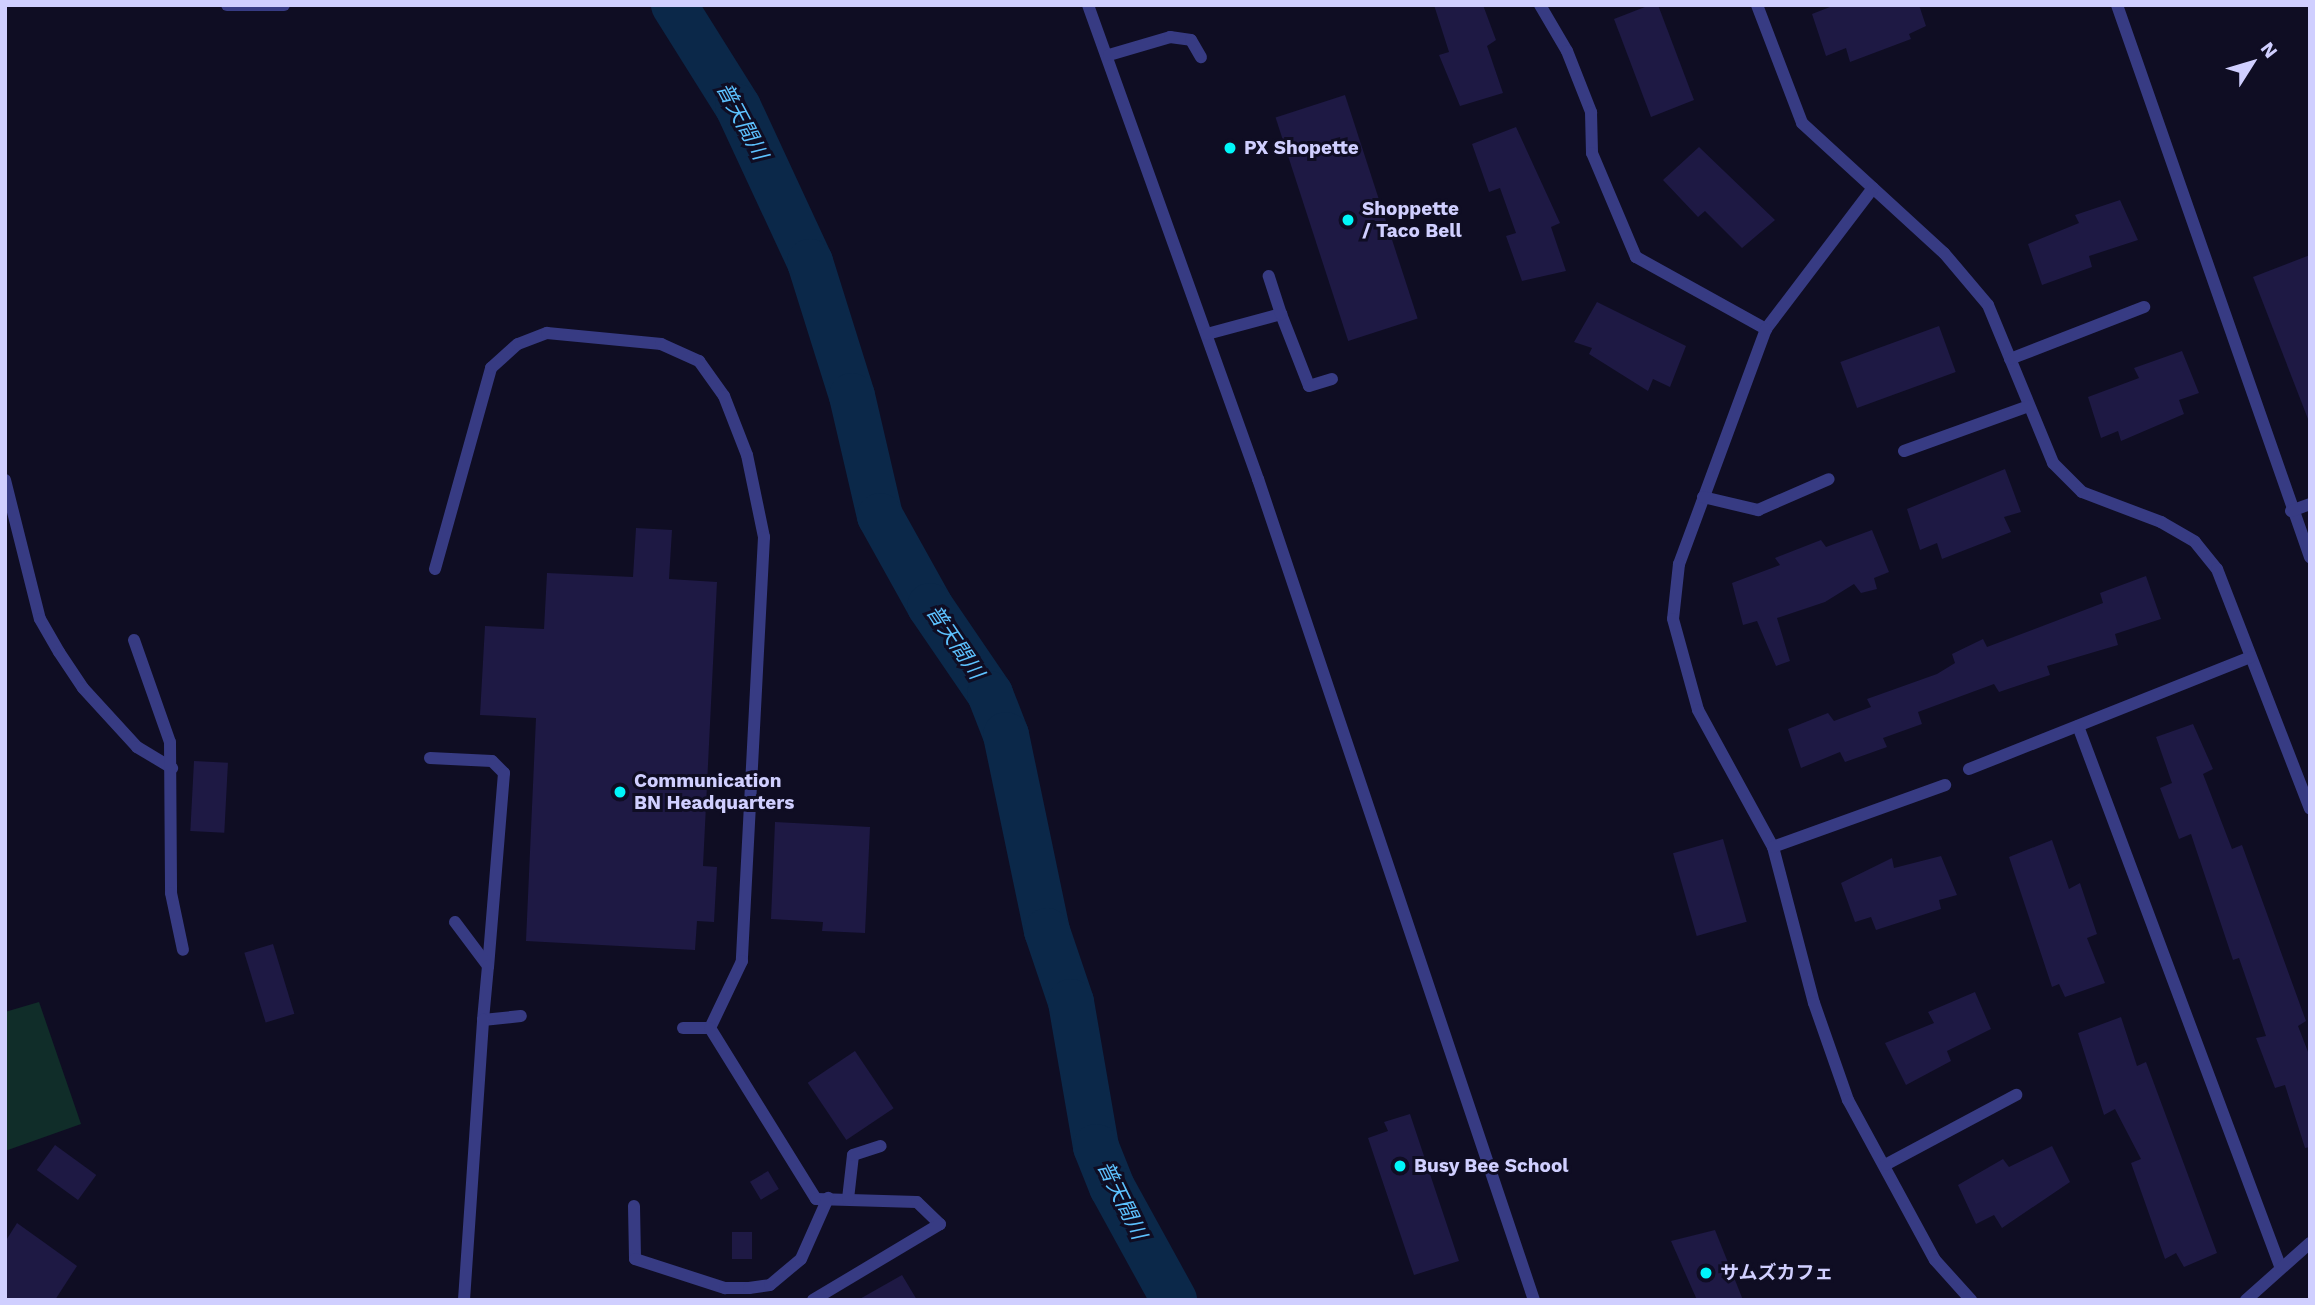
<!DOCTYPE html>
<meta charset="utf-8">
<style>
body{margin:0}
#map{position:relative;width:2315px;height:1305px;overflow:hidden;background:#0f0d23;font-family:"Work Sans","Noto Sans JP",sans-serif}
div>[style]{position:absolute}
.green>*{inset:0;background:#102d29}
.river>*{height:46px;margin:-23px;padding:0 23px;transform-origin:23px;border-radius:23px;background:#0b2849}
.building>*{inset:0;background:#1e1944;transform-origin:0 0}
.lane>*{height:12px;margin:-6px;padding:0 6px;transform-origin:6px;border-radius:6px;background:#373b83}
.dots>*{width:19px;height:19px;translate:-50% -50%;box-sizing:border-box;border:4px solid #0f0d23;border-radius:50%}
span{translate:-50% -50%;white-space:nowrap;text-align:center;line-height:1.15;-webkit-text-stroke:6px #0f0d23;paint-order:stroke}
.poi-label{font-size:19px;color:#d0cfff;font-weight:700}
.left{translate:0 -50%;text-align:left}
.water-label{font-size:21px;color:#5dc2ff;font-style:italic}
.frame{position:absolute;inset:0;border:7px solid #d0cfff;pointer-events:none}
.north{position:absolute;left:2217px;top:28px;width:70px;height:70px;-webkit-text-stroke:5px #0f0d23;paint-order:stroke;rotate:53deg;font-size:19px;font-weight:700;line-height:28px;text-align:center;color:#d0cfff}
.north::after{content:'';display:block;margin:auto;width:24px;height:32px;background:#d0cfff;clip-path:polygon(50% 0,100% 100%,50% 72%,0 100%)}
</style>
<div id="map">
<div class="green">
<i style="clip-path:polygon(39px 1002px,81px 1124px,5px 1151px,5px 1012px)"></i>
</div>
<div class="river">
<i style="left:674px;top:5px;width:120px;rotate:57.9deg"></i>
<i style="left:738px;top:107px;width:171px;rotate:65.1deg"></i>
<i style="left:810px;top:262px;width:140px;rotate:72.6deg"></i>
<i style="left:852px;top:396px;width:123px;rotate:76.9deg"></i>
<i style="left:880px;top:516px;width:103px;rotate:60.9deg"></i>
<i style="left:930px;top:606px;width:107px;rotate:55.7deg"></i>
<i style="left:990px;top:694px;width:44px;rotate:68.7deg"></i>
<i style="left:1006px;top:735px;width:200px;rotate:78.2deg"></i>
<i style="left:1047px;top:931px;width:75px;rotate:71.3deg"></i>
<i style="left:1071px;top:1002px;width:147px;rotate:80.2deg"></i>
<i style="left:1096px;top:1147px;width:43px;rotate:68.2deg"></i>
<i style="left:1112px;top:1187px;width:129px;rotate:61.2deg"></i>
</div>
<div class="building">
<i style="clip-path:polygon(1434px 5px,1483px 5px,1496px 40px,1487px 46px,1503px 93px,1460px 106px,1439px 55px,1449px 52px)"></i>
<i style="clip-path:polygon(1650px 5px,1658px 5px,1694px 100px,1651px 117px,1614px 19px)"></i>
<i style="clip-path:polygon(1835px 5px,1919px 5px,1926px 26px,1909px 34px,1911px 39px,1850px 62px,1846px 48px,1826px 56px,1812px 14px)"></i>
<i style="left:1345px;top:95px;width:235px;height:73px;rotate:72deg"></i>
<i style="clip-path:polygon(1516px 127px,1560px 223px,1551px 227px,1566px 271px,1522px 281px,1506px 236px,1516px 233px,1500px 188px,1489px 192px,1472px 144px)"></i>
<i style="clip-path:polygon(1699px 147px,1775px 220px,1742px 248px,1705px 211px,1698px 217px,1663px 180px)"></i>
<i style="clip-path:polygon(2120px 200px,2138px 240px,2089px 256px,2092px 267px,2042px 285px,2028px 244px,2079px 223px,2075px 215px)"></i>
<i style="clip-path:polygon(2310px 255px,2310px 419px,2308px 419px,2253px 277px)"></i>
<i style="clip-path:polygon(1597px 302px,1686px 346px,1670px 387px,1653px 379px,1648px 391px,1589px 354px,1592px 348px,1574px 342px)"></i>
<i style="left:1939px;top:326px;width:49px;height:105px;rotate:70deg"></i>
<i style="clip-path:polygon(2182px 351px,2199px 393px,2179px 400px,2184px 414px,2121px 441px,2118px 431px,2101px 438px,2088px 397px,2139px 378px,2134px 368px)"></i>
<i style="clip-path:polygon(2005px 469px,2021px 512px,2004px 517px,2011px 532px,1942px 559px,1937px 543px,1920px 550px,1907px 509px)"></i>
<i style="clip-path:polygon(636px 528px,672px 530px,669px 579px,717px 582px,703px 866px,717px 867px,714px 922px,697px 921px,695px 950px,526px 941px,536px 718px,480px 715px,485px 626px,544px 629px,547px 573px,633px 577px)"></i>
<i style="clip-path:polygon(1872px 530px,1889px 572px,1874px 578px,1877px 589px,1861px 593px,1854px 584px,1825px 602px,1777px 618px,1790px 661px,1776px 666px,1757px 621px,1743px 625px,1732px 583px,1780px 565px,1775px 558px,1821px 540px,1826px 547px)"></i>
<i style="clip-path:polygon(2146px 576px,2161px 619px,2115px 634px,2118px 645px,2047px 666px,2050px 675px,1999px 692px,1994px 684px,1918px 712px,1922px 724px,1883px 738px,1887px 747px,1845px 762px,1840px 752px,1801px 768px,1788px 729px,1828px 713px,1834px 721px,1871px 707px,1867px 699px,1937px 674px,1955px 663px,1952px 654px,1983px 639px,1987px 647px,2103px 603px,2100px 593px)"></i>
<i style="clip-path:polygon(2193px 724px,2213px 769px,2203px 774px,2232px 849px,2242px 845px,2306px 1021px,2298px 1026px,2310px 1057px,2310px 1147px,2305px 1148px,2285px 1085px,2275px 1088px,2256px 1038px,2266px 1036px,2239px 958px,2233px 960px,2191px 834px,2179px 839px,2160px 788px,2172px 783px,2156px 737px)"></i>
<i style="left:194px;top:761px;width:34px;height:70px;rotate:3deg"></i>
<i style="clip-path:polygon(775px 822px,870px 827px,865px 933px,822px 931px,823px 922px,771px 919px)"></i>
<i style="left:1723px;top:839px;width:86px;height:52px;rotate:74deg"></i>
<i style="clip-path:polygon(2052px 840px,2069px 889px,2080px 883px,2097px 934px,2087px 938px,2105px 983px,2065px 997px,2059px 984px,2052px 987px,2009px 857px)"></i>
<i style="clip-path:polygon(1941px 856px,1957px 895px,1939px 900px,1941px 909px,1876px 930px,1871px 917px,1855px 922px,1841px 883px,1892px 858px,1894px 868px)"></i>
<i style="left:273px;top:944px;width:73px;height:30px;rotate:73deg"></i>
<i style="clip-path:polygon(1975px 992px,1991px 1029px,1947px 1051px,1951px 1061px,1906px 1085px,1885px 1043px,1934px 1023px,1928px 1012px)"></i>
<i style="clip-path:polygon(2121px 1017px,2137px 1066px,2146px 1062px,2217px 1253px,2184px 1267px,2176px 1253px,2165px 1259px,2131px 1163px,2141px 1159px,2115px 1109px,2104px 1115px,2078px 1033px)"></i>
<i style="left:855px;top:1051px;width:69px;height:57px;rotate:56deg"></i>
<i style="clip-path:polygon(1410px 1114px,1459px 1261px,1414px 1275px,1368px 1138px,1388px 1131px,1384px 1122px)"></i>
<i style="left:55px;top:1145px;width:51px;height:31px;rotate:36deg"></i>
<i style="clip-path:polygon(2052px 1146px,2070px 1182px,2002px 1228px,1994px 1215px,1976px 1224px,1958px 1185px,2003px 1159px,2009px 1167px)"></i>
<i style="left:768px;top:1171px;width:21px;height:21px;rotate:59deg"></i>
<i style="clip-path:polygon(17px 1223px,77px 1266px,55px 1300px,5px 1300px,5px 1242px)"></i>
<i style="clip-path:polygon(1715px 1230px,1743px 1300px,1697px 1300px,1671px 1241px)"></i>
<i style="left:732px;top:1232px;width:20px;height:27px"></i>
<i style="clip-path:polygon(902px 1275px,917px 1300px,858px 1300px)"></i>
</div>
<div class="lane">
<i style="left:227px;top:5px;width:57px"></i>
<i style="left:1088px;top:5px;width:504px;rotate:70.27deg"></i>
<i style="left:1258px;top:479px;width:866px;rotate:71.42deg"></i>
<i style="left:1540px;top:5px;width:53px;rotate:59.6deg"></i>
<i style="left:1567px;top:51px;width:66px;rotate:68.5deg"></i>
<i style="left:1591px;top:112px;width:41px;rotate:88.6deg"></i>
<i style="left:1592px;top:153px;width:113px;rotate:67.1deg"></i>
<i style="left:1636px;top:257px;width:149px;rotate:29deg"></i>
<i style="left:1757px;top:5px;width:126px;rotate:69.1deg"></i>
<i style="left:1802px;top:123px;width:193px;rotate:42.5deg"></i>
<i style="left:1944px;top:253px;width:68px;rotate:49.8deg"></i>
<i style="left:1988px;top:305px;width:171px;rotate:67.6deg"></i>
<i style="left:2053px;top:463px;width:41px;rotate:45deg"></i>
<i style="left:2082px;top:492px;width:85px;rotate:20.8deg"></i>
<i style="left:2161px;top:522px;width:39px;rotate:30deg"></i>
<i style="left:2195px;top:542px;width:35px;rotate:51deg"></i>
<i style="left:2217px;top:569px;width:257px;rotate:68.8deg"></i>
<i style="left:2117px;top:5px;width:585px;rotate:70.73deg"></i>
<i style="left:1109px;top:55px;width:64px;rotate:-16.4deg"></i>
<i style="left:1170px;top:37px;width:21px;rotate:8deg"></i>
<i style="left:1191px;top:40px;width:20px;rotate:60deg"></i>
<i style="left:1873px;top:188px;width:177px;rotate:127.2deg"></i>
<i style="left:1766px;top:329px;width:251px;rotate:110.3deg"></i>
<i style="left:1679px;top:564px;width:55px;rotate:96.2deg"></i>
<i style="left:1673px;top:619px;width:94px;rotate:74.6deg"></i>
<i style="left:1698px;top:710px;width:156px;rotate:61.3deg"></i>
<i style="left:1773px;top:847px;width:161px;rotate:75.3deg"></i>
<i style="left:1814px;top:1003px;width:103px;rotate:70.7deg"></i>
<i style="left:1848px;top:1100px;width:182px;rotate:61.5deg"></i>
<i style="left:1935px;top:1260px;width:54px;rotate:48deg"></i>
<i style="left:1281px;top:314px;width:77px;rotate:68.7deg"></i>
<i style="left:1309px;top:386px;width:24px;rotate:-17deg"></i>
<i style="left:1207px;top:334px;width:77px;rotate:-15.1deg"></i>
<i style="left:1281px;top:314px;width:40px;rotate:-108deg"></i>
<i style="left:2010px;top:359px;width:144px;rotate:-21.2deg"></i>
<i style="left:1904px;top:451px;width:133px;rotate:-19.8deg"></i>
<i style="left:5px;top:480px;width:143px;rotate:75.9deg"></i>
<i style="left:40px;top:619px;width:38px;rotate:60deg"></i>
<i style="left:59px;top:652px;width:43px;rotate:56.3deg"></i>
<i style="left:83px;top:688px;width:80px;rotate:47.5deg"></i>
<i style="left:137px;top:747px;width:41px;rotate:31deg"></i>
<i style="left:1703px;top:497px;width:57px;rotate:13.3deg"></i>
<i style="left:1758px;top:510px;width:77px;rotate:-23.6deg"></i>
<i style="left:2291px;top:511px;width:20px;rotate:-20deg"></i>
<i style="left:435px;top:569px;width:209px;rotate:-74.4deg"></i>
<i style="left:491px;top:368px;width:36px;rotate:-42deg"></i>
<i style="left:518px;top:344px;width:31px;rotate:-21deg"></i>
<i style="left:547px;top:333px;width:115px;rotate:5.5deg"></i>
<i style="left:661px;top:344px;width:42px;rotate:24.1deg"></i>
<i style="left:699px;top:361px;width:43px;rotate:54.5deg"></i>
<i style="left:724px;top:396px;width:63px;rotate:68.7deg"></i>
<i style="left:747px;top:455px;width:84px;rotate:78.3deg"></i>
<i style="left:764px;top:537px;width:425px;rotate:93deg"></i>
<i style="left:742px;top:961px;width:74px;rotate:115.5deg"></i>
<i style="left:710px;top:1028px;width:27px;rotate:180deg"></i>
<i style="left:134px;top:640px;width:108px;rotate:70.6deg"></i>
<i style="left:170px;top:742px;width:151px;rotate:89.6deg"></i>
<i style="left:171px;top:893px;width:58px;rotate:78.1deg"></i>
<i style="left:2078px;top:726px;width:577px;rotate:69.49deg"></i>
<i style="left:430px;top:758px;width:62px;rotate:2.8deg"></i>
<i style="left:492px;top:761px;width:17px;rotate:45deg"></i>
<i style="left:504px;top:773px;width:194px;rotate:94.7deg"></i>
<i style="left:1969px;top:769px;width:303px;rotate:-21.7deg"></i>
<i style="left:1773px;top:847px;width:183px;rotate:-19.8deg"></i>
<i style="left:455px;top:922px;width:55px;rotate:53.1deg"></i>
<i style="left:488px;top:966px;width:54px;rotate:95.3deg"></i>
<i style="left:483px;top:1020px;width:38px;rotate:-6deg"></i>
<i style="left:710px;top:1028px;width:201px;rotate:58.2deg"></i>
<i style="left:816px;top:1199px;width:101px;rotate:1.7deg"></i>
<i style="left:917px;top:1202px;width:32px;rotate:44deg"></i>
<i style="left:940px;top:1224px;width:148px;rotate:149.1deg"></i>
<i style="left:1885px;top:1165px;width:149px;rotate:-28.1deg"></i>
<i style="left:848px;top:1199px;width:44px;rotate:-83.5deg"></i>
<i style="left:853px;top:1155px;width:29px;rotate:-18deg"></i>
<i style="left:634px;top:1206px;width:53px;rotate:88.9deg"></i>
<i style="left:635px;top:1259px;width:95px;rotate:17.9deg"></i>
<i style="left:725px;top:1288px;width:24px"></i>
<i style="left:749px;top:1288px;width:21px;rotate:-8deg"></i>
<i style="left:770px;top:1285px;width:40px;rotate:-40deg"></i>
<i style="left:801px;top:1259px;width:67px;rotate:-66.1deg"></i>
<i style="left:464px;top:1300px;width:281px;rotate:-86.1deg"></i>
<i style="left:2246px;top:1300px;width:86px;rotate:-41.7deg"></i>
</div>
<div class="dots">
<i style="left:1230px;top:148px;background:#00f7fa"></i>
<i style="left:1348px;top:220px;background:#00f7fa"></i>
<i style="left:620px;top:792px;background:#00f7fa"></i>
<i style="left:1400px;top:1166px;background:#00f7fa"></i>
<i style="left:1706px;top:1273px;background:#00f7fa"></i>
</div>
<div class="poi-label">
<span class="left" style="left:1244px;top:148px">PX Shopette</span>
<span class="left" style="left:1362px;top:220px">Shoppette<br>/ Taco Bell</span>
<span class="left" style="left:634px;top:792px">Communication<br>BN Headquarters</span>
<span class="left" style="left:1414px;top:1166px">Busy Bee School</span>
<span class="left" style="left:1720px;top:1273px">サムズカフェ</span>
</div>
<div class="water-label">
<span style="left:742px;top:121px;rotate:62deg">普天間川</span>
<span style="left:955px;top:642px;rotate:56deg">普天間川</span>
<span style="left:1122px;top:1200px;rotate:64deg">普天間川</span>
</div>
<div class="frame"></div>
<div class="north">N</div>
</div>
